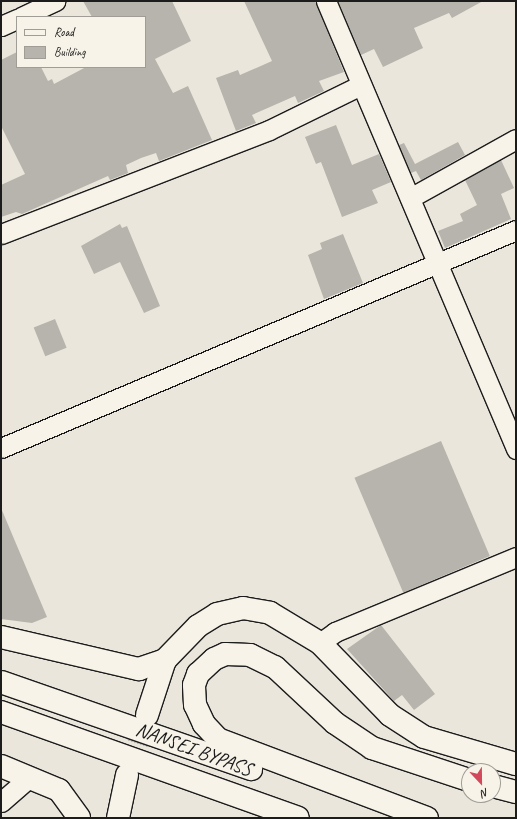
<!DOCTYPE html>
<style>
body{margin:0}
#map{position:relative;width:517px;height:819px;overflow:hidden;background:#eae6dc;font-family:Caveat,sans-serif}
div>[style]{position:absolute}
.building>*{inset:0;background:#b6b4ac;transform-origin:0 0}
.highway-tunnel>*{height:22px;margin-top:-11px;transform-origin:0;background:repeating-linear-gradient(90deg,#c1beb6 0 22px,transparent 0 33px)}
.roads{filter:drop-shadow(1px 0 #1c1c1c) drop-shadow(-1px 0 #1c1c1c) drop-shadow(0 1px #1c1c1c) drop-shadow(0 -1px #1c1c1c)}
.street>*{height:19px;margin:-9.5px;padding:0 9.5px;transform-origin:9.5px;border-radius:9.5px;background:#f7f3e8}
.secondary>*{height:22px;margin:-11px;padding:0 11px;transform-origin:11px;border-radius:11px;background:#f7f3e8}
.highway>*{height:22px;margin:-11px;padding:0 11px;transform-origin:11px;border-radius:11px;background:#f7f3e8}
span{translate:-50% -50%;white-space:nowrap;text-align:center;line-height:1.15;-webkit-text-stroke:3px #f7f3e8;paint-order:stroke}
.street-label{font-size:20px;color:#1c1c1c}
.frame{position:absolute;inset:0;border:2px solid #1c1c1c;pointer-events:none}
.legend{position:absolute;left:16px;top:16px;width:130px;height:52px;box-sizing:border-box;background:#f7f3e8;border:1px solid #9f9d96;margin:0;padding:5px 7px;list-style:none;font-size:12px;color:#1c1c1c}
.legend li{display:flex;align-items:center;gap:8px;height:20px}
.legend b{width:20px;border:1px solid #9f9d96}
.north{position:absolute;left:461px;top:763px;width:40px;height:40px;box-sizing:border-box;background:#f7f3e8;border:1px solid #9f9d96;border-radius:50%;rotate:158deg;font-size:11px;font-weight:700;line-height:16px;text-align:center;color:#1c1c1c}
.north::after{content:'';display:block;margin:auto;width:14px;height:18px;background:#d1495b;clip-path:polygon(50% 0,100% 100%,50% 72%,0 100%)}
</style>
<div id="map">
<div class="building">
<i style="clip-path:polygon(83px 1px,172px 1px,191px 41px,155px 59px,173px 93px,188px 86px,212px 140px,159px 161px,156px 153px,141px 158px,126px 165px,128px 173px,110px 180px,108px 176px,22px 214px,16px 212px,1px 217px,1px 185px,25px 174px,1px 126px,1px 60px,17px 52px,17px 67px,41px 67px,48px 81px,52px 79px,54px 84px,86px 67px,145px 67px,145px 17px,92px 17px)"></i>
<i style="clip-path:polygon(244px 1px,315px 1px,344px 72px,319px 81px,324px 91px,298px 103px,295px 96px,252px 115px,256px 123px,236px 131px,216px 78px,238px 70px,240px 75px,272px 61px)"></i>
<i style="clip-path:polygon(338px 1px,483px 1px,452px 18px,449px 13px,414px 28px,423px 48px,383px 67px,374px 49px,361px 55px)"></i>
<i style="clip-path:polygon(336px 125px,352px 165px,379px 154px,391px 182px,372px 190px,378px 203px,342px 217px,321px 162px,316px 164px,305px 137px)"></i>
<i style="clip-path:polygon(458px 142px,465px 155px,421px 180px,416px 171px,411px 173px,399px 145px,404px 143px,415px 164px)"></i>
<i style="clip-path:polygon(501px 160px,514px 188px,501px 194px,511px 219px,445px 248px,438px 231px,463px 221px,460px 214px,477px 205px,465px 180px)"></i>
<i style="clip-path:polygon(120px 224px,122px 228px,127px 226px,160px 306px,144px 313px,120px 262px,94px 274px,81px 246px)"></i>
<i style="clip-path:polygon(343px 234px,363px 283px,324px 299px,308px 255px,322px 249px,320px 243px)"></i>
<i style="left:55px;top:319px;width:31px;height:23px;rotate:68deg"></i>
<i style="left:441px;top:441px;width:125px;height:94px;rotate:67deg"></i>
<i style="clip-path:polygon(1px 508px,47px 617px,32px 623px,1px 619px)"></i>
<i style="clip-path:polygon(381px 625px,435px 694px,414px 710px,402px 695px,394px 701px,347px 649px)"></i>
</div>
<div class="highway-tunnel">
<i style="left:127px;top:775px;width:63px;rotate:-71.6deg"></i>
</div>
<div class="roads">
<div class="street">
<i style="left:326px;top:1px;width:487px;rotate:67deg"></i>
<i style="left:21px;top:17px;width:38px;rotate:-25deg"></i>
<i style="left:1px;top:26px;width:17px;rotate:-24deg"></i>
<i style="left:410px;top:198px;width:121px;rotate:-29.1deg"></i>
<i style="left:1px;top:234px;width:287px;rotate:-21.2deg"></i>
<i style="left:269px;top:130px;width:102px;rotate:-26.1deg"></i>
<i style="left:1px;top:448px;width:559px;rotate:-22.94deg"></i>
<i style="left:320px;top:643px;width:19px;rotate:-36deg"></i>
<i style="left:335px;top:632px;width:196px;rotate:-22.5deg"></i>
<i style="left:1px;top:802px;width:38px;rotate:-41deg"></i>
</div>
<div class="secondary">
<i style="left:1px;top:637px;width:142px;rotate:13.1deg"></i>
<i style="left:139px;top:669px;width:28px;rotate:-19deg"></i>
<i style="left:165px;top:660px;width:47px;rotate:-45.9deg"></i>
<i style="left:198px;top:626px;width:22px;rotate:-32deg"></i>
<i style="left:217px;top:614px;width:27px;rotate:-13deg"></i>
<i style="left:243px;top:608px;width:27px;rotate:10deg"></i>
<i style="left:270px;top:613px;width:58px;rotate:31deg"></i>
<i style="left:320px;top:643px;width:100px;rotate:45.8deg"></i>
<i style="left:390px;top:715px;width:40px;rotate:32.9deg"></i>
<i style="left:424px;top:737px;width:96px;rotate:16.4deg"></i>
<i style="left:1px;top:766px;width:63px;rotate:22.5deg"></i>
<i style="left:59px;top:790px;width:34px;rotate:54deg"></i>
</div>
<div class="highway">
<i style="left:1px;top:682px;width:265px;rotate:19.2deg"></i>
<i style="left:1px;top:712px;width:315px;rotate:19.6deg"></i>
<i style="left:147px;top:715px;width:58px;rotate:-71.9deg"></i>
<i style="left:493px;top:786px;width:24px;rotate:15deg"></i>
<i style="left:118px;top:818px;width:44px;rotate:-78.2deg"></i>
<i style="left:427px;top:818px;width:223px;rotate:-159.3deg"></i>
<i style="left:218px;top:739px;width:21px;rotate:-133deg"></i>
<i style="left:204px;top:724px;width:21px;rotate:-115deg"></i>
<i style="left:195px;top:705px;width:20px;rotate:-93deg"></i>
<i style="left:194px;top:685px;width:12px;rotate:-70deg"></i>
<i style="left:198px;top:674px;width:22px;rotate:-43deg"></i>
<i style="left:214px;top:659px;width:12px;rotate:-24deg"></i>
<i style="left:225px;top:654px;width:25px;rotate:2deg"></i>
<i style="left:250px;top:655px;width:28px;rotate:26deg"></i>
<i style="left:275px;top:667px;width:82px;rotate:43deg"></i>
<i style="left:335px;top:723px;width:45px;rotate:34deg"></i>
<i style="left:372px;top:748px;width:102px;rotate:18.3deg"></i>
</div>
</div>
<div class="street-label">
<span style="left:194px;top:749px;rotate:20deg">NANSEI BYPASS</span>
</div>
<div class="frame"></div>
<ul class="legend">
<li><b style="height:5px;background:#f7f3e8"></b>Road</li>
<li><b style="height:11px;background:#b6b4ac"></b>Building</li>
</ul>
<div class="north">N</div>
</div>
